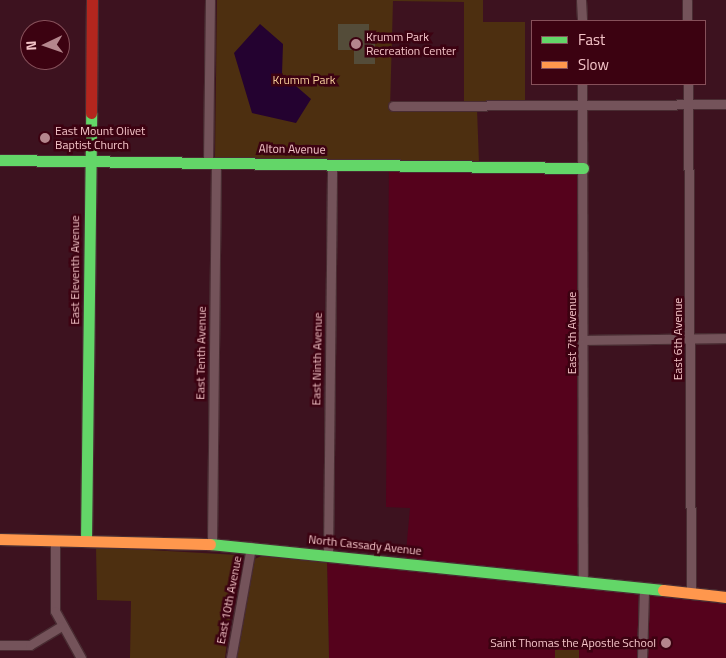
<!DOCTYPE html>
<style>
body{margin:0}
#map{position:relative;width:726px;height:658px;overflow:hidden;background:#3d121f;font-family:"Titillium Web",sans-serif}
div>[style]{position:absolute}
.built>*{inset:0;background:#55021c}
.green>*{inset:0;background:#4d2f10;transform-origin:0 0}
.water>*{inset:0;background:#240230}
.building>*{inset:0;background:#544c39}
.roads{filter:drop-shadow(1px 0 #492c32) drop-shadow(-1px 0 #492c32) drop-shadow(0 1px #492c32) drop-shadow(0 -1px #492c32)}
.street>*{height:9px;margin:-4.5px;padding:0 4.5px;transform-origin:4.5px;border-radius:4.5px;background:#74535a}
.fast>*{height:11px;margin:-5.5px;padding:0 5.5px;transform-origin:5.5px;border-radius:5.5px;background:#63d668}
.slow>*{height:11px;margin:-5.5px;padding:0 5.5px;transform-origin:5.5px;border-radius:5.5px;background:#ff974d}
.jam>*{height:11px;margin:-5.5px;padding:0 5.5px;transform-origin:5.5px;border-radius:5.5px;background:#b3261e}
.dots>*{width:14px;height:14px;translate:-50% -50%;box-sizing:border-box;border:2px solid #3c0211;border-radius:50%}
span{translate:-50% -50%;white-space:nowrap;text-align:center;line-height:1.15;-webkit-text-stroke:5px #3c0211;paint-order:stroke}
.poi-label{font-size:12px;color:#f4c4c8}
.left{translate:0 -50%;text-align:left}
.right{translate:-100% -50%;text-align:right}
.park-label{font-size:12px;color:#f4cb99}
.street-label{font-size:12px;color:#f4c4c8}
.legend{position:absolute;left:531px;top:20px;width:175px;height:65px;box-sizing:border-box;background:#3c0211;border:1px solid #86505a;margin:0;padding:6px 9px;list-style:none;font-size:15px;color:#f4c4c8}
.legend li{display:flex;align-items:center;gap:10px;height:25px}
.legend b{width:25px;border:1px solid #86505a}
.north{position:absolute;left:20px;top:20px;width:50px;height:50px;box-sizing:border-box;background:#3c0211;border:1px solid #86505a;border-radius:50%;rotate:267deg;font-size:14px;font-weight:700;line-height:20px;text-align:center;color:#f4c4c8}
.north::after{content:'';display:block;margin:auto;width:18px;height:22px;background:#b4868d;clip-path:polygon(50% 0,100% 100%,50% 72%,0 100%)}
</style>
<div id="map">
<div class="built">
<i style="clip-path:polygon(389px 161px,582px 166px,582px 581px,726px 598px,726px 658px,578px 658px,579px 651px,555px 650px,555px 658px,329px 658px,327px 555px,405px 563px,410px 508px,386px 507px)"></i>
</div>
<div class="green">
<i style="clip-path:polygon(217px 0,483px 0,483px 22px,525px 22px,525px 101px,464px 101px,464px 2px,393px 1px,390px 109px,477px 109px,479px 163px,215px 157px)"></i>
<i style="clip-path:polygon(96px 547px,238px 555px,225px 658px,130px 658px,131px 601px,97px 600px)"></i>
<i style="clip-path:polygon(264px 555px,327px 561px,329px 658px,234px 658px,252px 560px)"></i>
<i style="left:555px;top:650px;width:24px;height:8px"></i>
</div>
<div class="water">
<i style="clip-path:polygon(260px 24px,283px 44px,282px 74px,311px 99px,296px 123px,252px 113px,234px 53px)"></i>
</div>
<div class="building">
<i style="clip-path:polygon(338px 24px,369px 24px,369px 38px,375px 38px,375px 64px,354px 64px,354px 50px,338px 50px)"></i>
</div>
<div class="roads">
<div class="street">
<i style="left:581px;top:0;width:21px;rotate:87deg"></i>
<i style="left:687px;top:0;width:21px;rotate:90deg"></i>
<i style="left:582px;top:84px;width:499px;rotate:89.9deg"></i>
<i style="left:688px;top:84px;width:509px;rotate:89.66deg"></i>
<i style="left:393px;top:106px;width:333px;rotate:-0.3deg"></i>
<i style="left:208px;top:162px;width:162px;rotate:-89.3deg"></i>
<i style="left:585px;top:340px;width:141px;rotate:-0.8deg"></i>
<i style="left:55px;top:540px;width:71px;rotate:90deg"></i>
<i style="left:55px;top:611px;width:54px;rotate:61deg"></i>
<i style="left:212px;top:544px;width:382px;rotate:-89.4deg"></i>
<i style="left:328px;top:555px;width:391px;rotate:-89.4deg"></i>
<i style="left:0;top:645px;width:30px"></i>
<i style="left:30px;top:645px;width:37px;rotate:-31deg"></i>
<i style="left:231px;top:658px;width:113px;rotate:-79.8deg"></i>
<i style="left:642px;top:658px;width:69px;rotate:-88.3deg"></i>
</div>
<div class="fast">
<i style="left:0;top:160px;width:583px;rotate:0.79deg"></i>
<i style="left:86px;top:541px;width:428px;rotate:-89.3deg"></i>
<i style="left:210px;top:544px;width:455px;rotate:5.8deg"></i>
</div>
<div class="slow">
<i style="left:0;top:539px;width:210px;rotate:1.4deg"></i>
<i style="left:663px;top:590px;width:63px;rotate:6.3deg"></i>
</div>
<div class="jam">
<i style="left:91px;top:113px;width:113px;rotate:-89.5deg"></i>
</div>
</div>
<div class="dots">
<i style="left:356px;top:44px;background:#b4868d"></i>
<i style="left:45px;top:138px;background:#b4868d"></i>
<i style="left:666px;top:643px;background:#b4868d"></i>
</div>
<div class="poi-label">
<span class="left" style="left:366px;top:44px">Krumm Park<br>Recreation Center</span>
<span class="left" style="left:55px;top:138px">East Mount Olivet<br>Baptist Church</span>
<span class="right" style="left:656px;top:643px">Saint Thomas the Apostle School</span>
</div>
<div class="park-label">
<span style="left:304px;top:80px">Krumm Park</span>
</div>
<div class="street-label">
<span style="left:292px;top:149px;rotate:1deg">Alton Avenue</span>
<span style="left:75px;top:270px;rotate:-90deg">East Eleventh Avenue</span>
<span style="left:572px;top:333px;rotate:-90deg">East 7th Avenue</span>
<span style="left:678px;top:339px;rotate:-90deg">East 6th Avenue</span>
<span style="left:201px;top:353px;rotate:-89deg">East Tenth Avenue</span>
<span style="left:317px;top:359px;rotate:-89deg">East Ninth Avenue</span>
<span style="left:365px;top:545px;rotate:6deg">North Cassady Avenue</span>
<span style="left:229px;top:600px;rotate:-79deg">East 10th Avenue</span>
</div>
<ul class="legend">
<li><b style="height:6px;background:#63d668"></b>Fast</li>
<li><b style="height:6px;background:#ff974d"></b>Slow</li>
</ul>
<div class="north">N</div>
</div>
